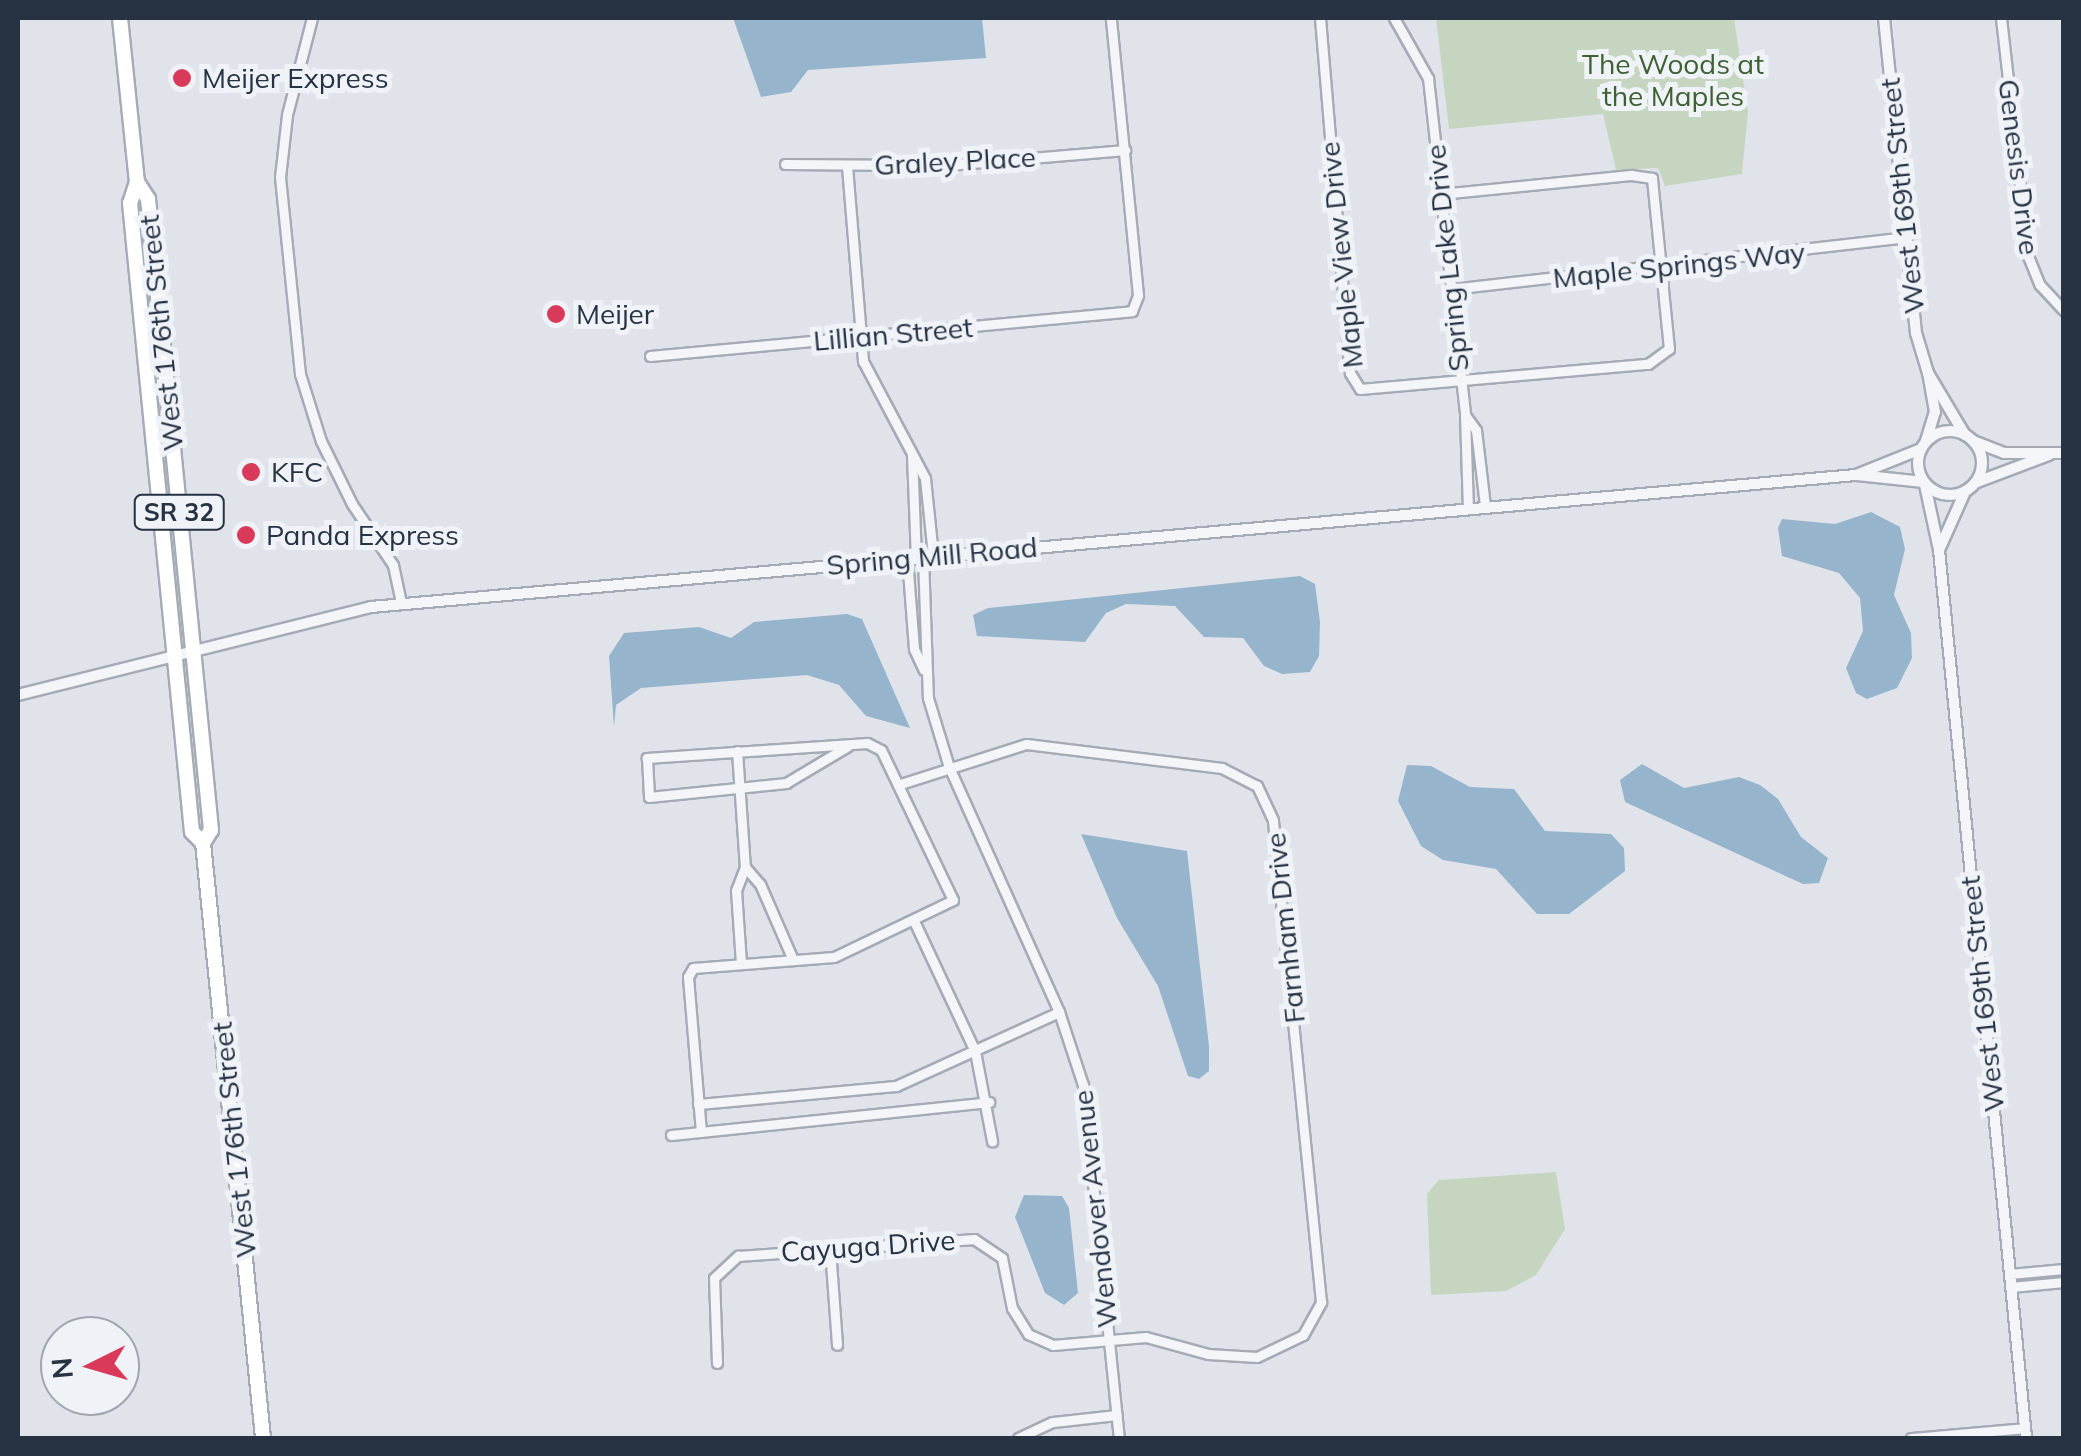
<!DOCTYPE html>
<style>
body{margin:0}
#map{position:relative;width:2081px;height:1456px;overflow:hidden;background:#e0e4ea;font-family:Mulish,sans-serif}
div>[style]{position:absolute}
.green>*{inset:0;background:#c6d5c0}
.water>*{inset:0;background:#97b4cd}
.roads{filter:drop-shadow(2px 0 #a5abb5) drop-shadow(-2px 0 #a5abb5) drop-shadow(0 2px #a5abb5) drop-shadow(0 -2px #a5abb5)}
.minor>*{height:9px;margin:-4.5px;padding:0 4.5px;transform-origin:4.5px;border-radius:4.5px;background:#f3f5f8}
.tertiary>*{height:10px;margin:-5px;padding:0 5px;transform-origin:5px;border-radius:5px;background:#f3f5f8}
.tertiary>.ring{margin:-5px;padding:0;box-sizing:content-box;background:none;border:10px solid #f3f5f8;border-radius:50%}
.primary>*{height:14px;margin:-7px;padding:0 7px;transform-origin:7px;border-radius:7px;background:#fff}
.dots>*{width:28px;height:28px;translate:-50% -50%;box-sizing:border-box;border:5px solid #eff3f7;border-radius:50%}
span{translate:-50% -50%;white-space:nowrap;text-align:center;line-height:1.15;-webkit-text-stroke:10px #eff3f7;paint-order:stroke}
.shield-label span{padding:2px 8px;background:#eff3f7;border:2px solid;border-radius:8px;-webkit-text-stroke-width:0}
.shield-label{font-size:25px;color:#273243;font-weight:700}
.park-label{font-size:28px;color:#3e6033}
.poi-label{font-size:28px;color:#273243}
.left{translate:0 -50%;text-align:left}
.street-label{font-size:28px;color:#273243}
.frame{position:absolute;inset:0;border:20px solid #273243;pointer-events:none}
.north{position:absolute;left:40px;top:1316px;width:100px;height:100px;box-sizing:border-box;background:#eff3f7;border:2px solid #9fa6af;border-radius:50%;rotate:265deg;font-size:28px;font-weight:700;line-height:40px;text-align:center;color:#273243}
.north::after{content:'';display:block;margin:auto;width:35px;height:45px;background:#d93a5a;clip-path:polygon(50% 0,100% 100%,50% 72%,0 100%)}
</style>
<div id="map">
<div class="green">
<i style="clip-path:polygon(1436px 18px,1734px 18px,1748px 112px,1742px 174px,1665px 186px,1658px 168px,1616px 170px,1603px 114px,1449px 129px)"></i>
<i style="clip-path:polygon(1556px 1172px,1565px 1229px,1536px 1275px,1506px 1291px,1431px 1295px,1427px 1194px,1439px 1180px)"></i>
</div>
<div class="water">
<i style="clip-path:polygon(733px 18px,982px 18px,986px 58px,808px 70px,791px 92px,761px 97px)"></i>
<i style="clip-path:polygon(1871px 512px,1900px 527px,1905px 549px,1894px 595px,1911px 633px,1912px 658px,1897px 688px,1867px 699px,1856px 693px,1846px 668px,1863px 631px,1860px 598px,1839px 573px,1782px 556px,1778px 528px,1782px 519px,1835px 524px)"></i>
<i style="clip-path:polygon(1300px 576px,1315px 584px,1320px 622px,1319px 656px,1310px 672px,1282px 674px,1264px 666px,1243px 638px,1204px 637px,1175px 606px,1126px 604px,1106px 613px,1085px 642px,977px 636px,973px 615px,988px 608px)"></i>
<i style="clip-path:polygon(847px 614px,862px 619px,910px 728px,866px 716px,839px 685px,807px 675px,641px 688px,616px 705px,614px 727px,609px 656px,624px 633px,699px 627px,731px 638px,754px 622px)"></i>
<i style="clip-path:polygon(1642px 764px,1684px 788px,1739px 777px,1760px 785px,1778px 799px,1801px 837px,1828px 858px,1819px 883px,1803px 884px,1625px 802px,1620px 780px)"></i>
<i style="clip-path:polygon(1407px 765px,1431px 766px,1470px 787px,1514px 789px,1545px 831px,1611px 834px,1624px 848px,1625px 871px,1569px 914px,1537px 914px,1496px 869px,1443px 860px,1421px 846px,1398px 801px)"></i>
<i style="clip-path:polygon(1081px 834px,1187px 851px,1209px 1046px,1209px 1071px,1199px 1079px,1188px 1076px,1158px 986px,1117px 918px)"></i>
<i style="clip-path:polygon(1024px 1195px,1062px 1196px,1069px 1208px,1078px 1293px,1064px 1305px,1045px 1293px,1015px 1217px)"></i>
</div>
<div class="roads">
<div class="minor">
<i style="left:312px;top:18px;width:100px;rotate:104.5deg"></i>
<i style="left:287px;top:115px;width:62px;rotate:96.4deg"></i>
<i style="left:280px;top:177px;width:198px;rotate:84.2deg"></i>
<i style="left:300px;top:374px;width:70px;rotate:72.6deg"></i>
<i style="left:321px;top:441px;width:70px;rotate:63.8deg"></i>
<i style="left:352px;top:504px;width:73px;rotate:56.1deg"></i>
<i style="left:393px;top:565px;width:40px;rotate:78deg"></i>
<i style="left:1320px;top:18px;width:356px;rotate:85.2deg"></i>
<i style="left:1350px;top:373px;width:19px;rotate:58deg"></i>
<i style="left:1360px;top:389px;width:289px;rotate:-5deg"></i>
<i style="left:1648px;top:364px;width:26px;rotate:-36deg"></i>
<i style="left:1669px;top:349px;width:172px;rotate:-95.7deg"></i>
<i style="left:1652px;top:178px;width:21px;rotate:-172deg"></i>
<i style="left:1631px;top:175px;width:192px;rotate:174.3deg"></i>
<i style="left:1394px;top:18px;width:69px;rotate:60.5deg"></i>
<i style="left:1428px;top:78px;width:339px;rotate:83.7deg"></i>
<i style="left:1465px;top:415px;width:93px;rotate:88.2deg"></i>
<i style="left:2001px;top:18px;width:240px;rotate:83.5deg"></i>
<i style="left:2028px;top:256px;width:31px;rotate:68deg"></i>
<i style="left:2040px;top:285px;width:35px;rotate:47deg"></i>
<i style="left:785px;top:164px;width:163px;rotate:0.4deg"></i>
<i style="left:948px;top:165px;width:178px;rotate:-4.8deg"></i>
<i style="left:847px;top:166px;width:196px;rotate:85.3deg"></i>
<i style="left:863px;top:361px;width:132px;rotate:62.1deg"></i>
<i style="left:925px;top:478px;width:78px;rotate:84.1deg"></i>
<i style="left:1451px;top:289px;width:459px;rotate:-6.5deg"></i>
<i style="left:650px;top:356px;width:484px;rotate:-5.3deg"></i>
<i style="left:1132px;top:311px;width:17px;rotate:-69deg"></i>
<i style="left:1138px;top:295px;width:278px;rotate:-95.6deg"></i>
<i style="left:1465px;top:415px;width:19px;rotate:54deg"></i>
<i style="left:1476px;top:430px;width:77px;rotate:83.2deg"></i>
<i style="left:912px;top:455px;width:102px;rotate:87.8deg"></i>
<i style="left:923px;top:557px;width:141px;rotate:88deg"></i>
<i style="left:928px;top:698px;width:72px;rotate:73.1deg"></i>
<i style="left:949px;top:767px;width:269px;rotate:65.8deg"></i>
<i style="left:1059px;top:1012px;width:77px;rotate:71.8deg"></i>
<i style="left:1083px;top:1085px;width:355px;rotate:84.2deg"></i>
<i style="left:907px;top:558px;width:91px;rotate:85.6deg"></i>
<i style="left:914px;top:649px;width:23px;rotate:65deg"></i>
<i style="left:737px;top:751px;width:116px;rotate:86.1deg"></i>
<i style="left:745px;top:867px;width:25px;rotate:111deg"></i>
<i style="left:736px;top:890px;width:74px;rotate:86.1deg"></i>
<i style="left:745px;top:867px;width:23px;rotate:49deg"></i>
<i style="left:760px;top:884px;width:83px;rotate:66.5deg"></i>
<i style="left:914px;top:921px;width:144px;rotate:64.9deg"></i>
<i style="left:975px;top:1051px;width:92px;rotate:79.3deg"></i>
<i style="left:698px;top:1104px;width:199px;rotate:-5.2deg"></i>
<i style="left:896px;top:1086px;width:179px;rotate:-24.4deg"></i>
<i style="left:701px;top:1132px;width:156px;rotate:-94.8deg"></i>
<i style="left:688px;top:977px;width:10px;rotate:-61deg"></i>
<i style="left:693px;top:968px;width:141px;rotate:-4.5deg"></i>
<i style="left:834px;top:957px;width:132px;rotate:-25.6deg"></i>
<i style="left:953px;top:900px;width:166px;rotate:-115.6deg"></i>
<i style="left:881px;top:750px;width:16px;rotate:-153deg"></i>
<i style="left:867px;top:743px;width:221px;rotate:176.1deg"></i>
<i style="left:647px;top:758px;width:39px;rotate:87deg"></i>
<i style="left:649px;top:797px;width:138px;rotate:-5.8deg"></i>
<i style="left:786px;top:783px;width:72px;rotate:-30.8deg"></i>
<i style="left:671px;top:1135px;width:320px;rotate:-5.9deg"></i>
<i style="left:830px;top:1249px;width:96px;rotate:85.8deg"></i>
<i style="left:2010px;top:1274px;width:54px;rotate:-5.3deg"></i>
<i style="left:2011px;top:1287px;width:53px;rotate:-5.4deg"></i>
<i style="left:717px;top:1363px;width:85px;rotate:-92deg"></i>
<i style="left:714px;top:1278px;width:33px;rotate:-43deg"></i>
<i style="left:738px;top:1256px;width:237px;rotate:-4.1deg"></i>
<i style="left:974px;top:1239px;width:34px;rotate:34deg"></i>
<i style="left:1002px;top:1258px;width:51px;rotate:78.7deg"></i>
<i style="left:1012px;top:1308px;width:31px;rotate:58deg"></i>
<i style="left:1028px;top:1334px;width:27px;rotate:24deg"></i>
<i style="left:1053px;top:1345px;width:93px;rotate:-4.9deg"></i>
<i style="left:1146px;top:1337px;width:64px;rotate:15.3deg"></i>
<i style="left:1208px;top:1354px;width:49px;rotate:3.5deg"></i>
<i style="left:1257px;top:1357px;width:51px;rotate:-25.6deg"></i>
<i style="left:1303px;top:1335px;width:38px;rotate:-61deg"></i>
<i style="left:1321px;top:1302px;width:484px;rotate:-95.7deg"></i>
<i style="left:1273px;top:820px;width:38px;rotate:-115deg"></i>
<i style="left:1257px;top:786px;width:39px;rotate:-153deg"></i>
<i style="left:1222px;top:768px;width:197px;rotate:-173deg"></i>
<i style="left:1026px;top:744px;width:131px;rotate:162.3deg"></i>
<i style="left:1018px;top:1438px;width:38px;rotate:-25deg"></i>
<i style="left:1053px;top:1422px;width:64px;rotate:-6.2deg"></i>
<i style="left:1911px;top:1438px;width:114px;rotate:-5deg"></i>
</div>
<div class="tertiary">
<i style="left:1884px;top:18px;width:317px;rotate:84.2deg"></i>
<i style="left:1916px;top:333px;width:42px;rotate:73.3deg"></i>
<i class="ring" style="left:1918px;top:431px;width:54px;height:54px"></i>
<i style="left:1926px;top:441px;width:30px;rotate:-73deg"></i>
<i style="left:1935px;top:412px;width:40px;rotate:-100deg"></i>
<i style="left:1928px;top:373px;width:72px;rotate:59.2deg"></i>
<i style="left:1973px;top:441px;width:33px;rotate:21deg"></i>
<i style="left:2004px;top:453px;width:60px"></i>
<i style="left:1857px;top:475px;width:67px;rotate:6deg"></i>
<i style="left:1977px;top:482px;width:77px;rotate:-20.6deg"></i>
<i style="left:1925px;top:485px;width:66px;rotate:77.8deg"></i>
<i style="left:1939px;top:550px;width:61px;rotate:-65.9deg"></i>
<i style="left:1939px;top:550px;width:892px;rotate:84.4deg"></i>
<i style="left:18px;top:695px;width:364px;rotate:-14deg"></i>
<i style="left:371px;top:607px;width:1491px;rotate:-5.08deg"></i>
<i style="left:1856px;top:475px;width:70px;rotate:-21.8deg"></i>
</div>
<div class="primary">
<i style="left:120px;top:18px;width:165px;rotate:84.1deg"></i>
<i style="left:137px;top:182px;width:22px;rotate:108deg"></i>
<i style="left:130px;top:203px;width:632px;rotate:84.37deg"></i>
<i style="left:192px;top:832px;width:16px;rotate:45deg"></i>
<i style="left:203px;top:843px;width:598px;rotate:84.24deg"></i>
<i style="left:137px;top:182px;width:20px;rotate:57deg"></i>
<i style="left:148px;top:199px;width:88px;rotate:84.2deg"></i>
<i style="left:157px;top:287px;width:546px;rotate:84.32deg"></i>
<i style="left:211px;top:830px;width:15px;rotate:122deg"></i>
</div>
</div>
<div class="dots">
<i style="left:182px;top:78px;background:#d93a5a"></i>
<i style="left:556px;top:314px;background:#d93a5a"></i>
<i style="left:251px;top:472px;background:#d93a5a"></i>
<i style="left:246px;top:535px;background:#d93a5a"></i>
</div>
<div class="shield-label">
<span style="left:179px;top:512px">SR 32</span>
</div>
<div class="park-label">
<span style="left:1673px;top:80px">The Woods at<br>the Maples</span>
</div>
<div class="poi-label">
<span class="left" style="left:202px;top:78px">Meijer Express</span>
<span class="left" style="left:576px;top:314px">Meijer</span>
<span class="left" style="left:271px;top:472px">KFC</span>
<span class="left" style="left:266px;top:535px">Panda Express</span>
</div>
<div class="street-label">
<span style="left:955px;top:161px;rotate:-3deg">Graley Place</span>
<span style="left:2019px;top:167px;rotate:83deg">Genesis Drive</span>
<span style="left:1902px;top:196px;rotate:-96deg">West 169th Street</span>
<span style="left:1341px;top:255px;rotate:-96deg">Maple View Drive</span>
<span style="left:1447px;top:258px;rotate:-96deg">Spring Lake Drive</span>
<span style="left:1679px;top:265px;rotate:-6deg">Maple Springs Way</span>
<span style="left:161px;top:333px;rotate:-96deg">West 176th Street</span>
<span style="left:893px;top:334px;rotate:-5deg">Lillian Street</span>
<span style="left:932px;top:556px;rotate:-5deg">Spring Mill Road</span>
<span style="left:1285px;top:928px;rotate:-96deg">Farnham Drive</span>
<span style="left:1982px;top:994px;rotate:-96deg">West 169th Street</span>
<span style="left:234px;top:1140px;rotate:-96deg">West 176th Street</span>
<span style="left:1095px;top:1209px;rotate:-96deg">Wendover Avenue</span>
<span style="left:868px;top:1246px;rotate:-4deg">Cayuga Drive</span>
</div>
<div class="frame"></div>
<div class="north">N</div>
</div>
